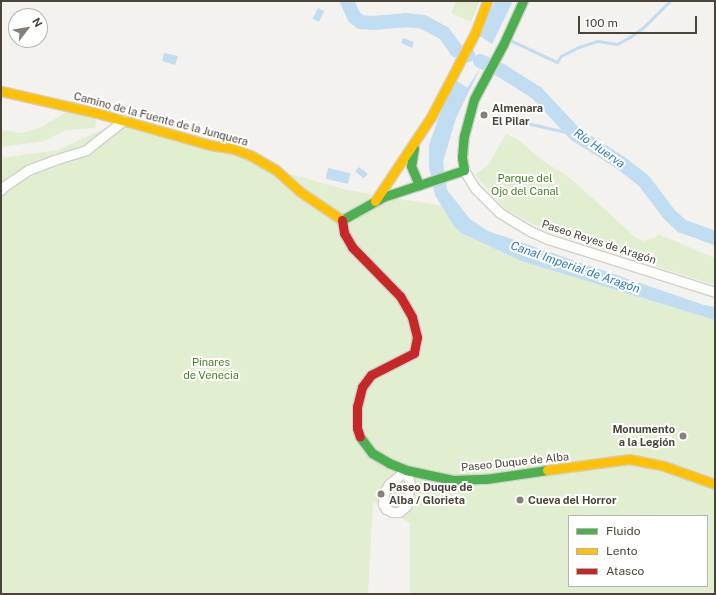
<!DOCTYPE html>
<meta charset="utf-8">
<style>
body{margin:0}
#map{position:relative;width:716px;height:595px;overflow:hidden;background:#f4f2ee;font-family:"Public Sans",sans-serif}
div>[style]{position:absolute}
.green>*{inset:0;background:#e1eecf}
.water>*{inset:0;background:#c0ddf1;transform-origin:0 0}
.pier>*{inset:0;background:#f4f2ee;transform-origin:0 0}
.stream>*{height:2.5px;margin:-1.25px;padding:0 1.25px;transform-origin:1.25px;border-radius:1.25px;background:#c0ddf1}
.river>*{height:14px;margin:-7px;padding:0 7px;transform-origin:7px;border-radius:7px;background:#c0ddf1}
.roads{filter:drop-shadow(1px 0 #d2d0cb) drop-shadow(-1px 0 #d2d0cb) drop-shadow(0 1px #d2d0cb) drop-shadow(0 -1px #d2d0cb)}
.street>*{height:9px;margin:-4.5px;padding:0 4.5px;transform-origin:4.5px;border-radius:4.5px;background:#fdfdfc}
.fast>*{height:9px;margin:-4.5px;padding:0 4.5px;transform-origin:4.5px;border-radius:4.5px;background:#4caf50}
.slow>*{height:9px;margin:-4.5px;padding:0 4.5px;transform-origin:4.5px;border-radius:4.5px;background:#ffc107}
.jam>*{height:9px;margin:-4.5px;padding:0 4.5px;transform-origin:4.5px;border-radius:4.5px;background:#c62828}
.dots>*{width:11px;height:11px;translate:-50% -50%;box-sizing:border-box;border:2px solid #fff;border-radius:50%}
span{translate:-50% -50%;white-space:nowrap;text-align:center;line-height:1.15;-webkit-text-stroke:4px #fff;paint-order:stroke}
.poi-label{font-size:11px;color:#4b4439;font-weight:700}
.left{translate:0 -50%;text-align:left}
.right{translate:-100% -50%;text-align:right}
.street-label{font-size:11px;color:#4b4439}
.park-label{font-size:11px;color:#4a7f2a}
.water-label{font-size:12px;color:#2e7ab2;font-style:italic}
.frame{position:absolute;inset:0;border:2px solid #4b4439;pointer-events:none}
.legend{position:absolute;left:568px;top:515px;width:140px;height:72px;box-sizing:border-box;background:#fff;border:1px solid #b7b4b0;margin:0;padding:5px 7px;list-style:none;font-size:12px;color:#4b4439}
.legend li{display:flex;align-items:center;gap:8px;height:20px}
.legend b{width:20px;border:1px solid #b7b4b0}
.north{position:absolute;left:8px;top:8px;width:40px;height:40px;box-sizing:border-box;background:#fff;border:1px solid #b7b4b0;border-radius:50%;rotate:59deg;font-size:11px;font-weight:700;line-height:16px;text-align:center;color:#4b4439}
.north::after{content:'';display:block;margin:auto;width:14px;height:18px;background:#868178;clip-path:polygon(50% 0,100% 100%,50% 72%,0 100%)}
.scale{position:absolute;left:578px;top:16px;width:119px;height:18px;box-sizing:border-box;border:2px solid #4b4439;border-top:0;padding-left:5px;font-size:12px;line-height:14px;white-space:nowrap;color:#4b4439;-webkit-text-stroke:3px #fff;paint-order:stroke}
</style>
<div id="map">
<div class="green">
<i style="clip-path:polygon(456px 1px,480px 1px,471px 22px,451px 13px)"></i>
<i style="clip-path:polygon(67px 112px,97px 113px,95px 128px,65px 130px,45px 141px,1px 147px,1px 130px,22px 133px,39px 128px)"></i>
<i style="clip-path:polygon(evenodd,124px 120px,210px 145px,276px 170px,347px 190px,442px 206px,461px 233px,521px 261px,715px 320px,715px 594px,410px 594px,410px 523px,373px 502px,368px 594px,1px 594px,1px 158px,58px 150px,124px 120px,569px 516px,707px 516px,707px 586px,569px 586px,569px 516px)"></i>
<i style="clip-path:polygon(506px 134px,518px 140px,542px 160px,570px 178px,634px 236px,643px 241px,654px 238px,658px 234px,715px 258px,715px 285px,551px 233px,506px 210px,475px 175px,488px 165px)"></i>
</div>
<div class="water">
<i style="clip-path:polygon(495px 1px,513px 1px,456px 118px,443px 162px,447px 190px,470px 219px,488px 231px,704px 305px,715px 307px,715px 320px,521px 261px,461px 233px,454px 226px,435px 195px,429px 166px,429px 145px,441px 111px)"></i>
<i style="left:318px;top:8px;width:7px;height:12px;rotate:27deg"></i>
<i style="clip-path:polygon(403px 38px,414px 42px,412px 48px,401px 43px)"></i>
<i style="clip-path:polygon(164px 53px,178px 56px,175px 65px,162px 61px)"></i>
<i style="left:359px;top:167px;width:11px;height:6px;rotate:38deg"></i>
<i style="left:328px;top:168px;width:23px;height:11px;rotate:13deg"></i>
</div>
<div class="pier">
<i style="left:477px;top:34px;width:22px;height:50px;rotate:34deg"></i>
</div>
<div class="stream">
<i style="left:512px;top:41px;width:50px;rotate:25deg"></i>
<i style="left:557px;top:62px;width:7px;rotate:-56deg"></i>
<i style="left:561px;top:56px;width:20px;rotate:-27deg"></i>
<i style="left:579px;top:47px;width:20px;rotate:-18deg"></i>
<i style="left:598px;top:41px;width:19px;rotate:9deg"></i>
<i style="left:617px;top:44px;width:15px;rotate:-28deg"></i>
<i style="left:630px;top:37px;width:17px;rotate:-36deg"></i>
<i style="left:644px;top:27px;width:37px;rotate:-45deg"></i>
<i style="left:505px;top:118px;width:72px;rotate:12.9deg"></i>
</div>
<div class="river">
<i style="left:347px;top:1px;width:17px;rotate:66deg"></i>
<i style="left:354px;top:17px;width:9px;rotate:36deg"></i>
<i style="left:361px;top:22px;width:12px;rotate:5deg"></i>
<i style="left:373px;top:23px;width:32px;rotate:-5deg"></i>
<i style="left:405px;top:20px;width:18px;rotate:6deg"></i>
<i style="left:423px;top:22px;width:24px;rotate:28deg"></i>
<i style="left:444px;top:33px;width:22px;rotate:54deg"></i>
<i style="left:457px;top:51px;width:12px;rotate:20deg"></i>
<i style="left:480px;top:61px;width:24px;rotate:24deg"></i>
<i style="left:502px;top:71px;width:41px;rotate:32.2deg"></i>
<i style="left:537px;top:93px;width:56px;rotate:47.2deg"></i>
<i style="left:575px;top:134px;width:54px;rotate:32.2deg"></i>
<i style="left:621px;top:163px;width:29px;rotate:38deg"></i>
<i style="left:644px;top:181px;width:41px;rotate:52.9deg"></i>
<i style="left:669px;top:214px;width:18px;rotate:43deg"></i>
<i style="left:682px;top:226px;width:35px;rotate:20deg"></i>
</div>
<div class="roads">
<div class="street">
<i style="left:464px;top:170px;width:21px;rotate:59deg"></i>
<i style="left:475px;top:188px;width:35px;rotate:45deg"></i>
<i style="left:500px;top:213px;width:37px;rotate:31deg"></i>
<i style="left:532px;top:232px;width:17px;rotate:24deg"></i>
<i style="left:548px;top:239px;width:175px;rotate:17.6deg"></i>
<i style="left:1px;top:190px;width:4px;rotate:-56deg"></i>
<i style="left:3px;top:187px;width:30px;rotate:-34deg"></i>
<i style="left:28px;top:170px;width:28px;rotate:-21deg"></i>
<i style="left:54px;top:160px;width:34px;rotate:-17deg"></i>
<i style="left:86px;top:150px;width:48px;rotate:-38.3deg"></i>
<i style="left:406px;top:470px;width:15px;rotate:74deg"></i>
<i style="left:410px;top:484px;width:22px;rotate:100deg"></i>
<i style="left:406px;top:506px;width:9px;rotate:139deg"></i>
<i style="left:399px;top:512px;width:7px;rotate:180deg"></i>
<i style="left:392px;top:512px;width:7px;rotate:-153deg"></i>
<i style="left:386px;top:509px;width:6px;rotate:-121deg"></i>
<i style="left:383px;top:504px;width:11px;rotate:-85deg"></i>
<i style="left:384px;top:493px;width:10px;rotate:-61deg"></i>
<i style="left:389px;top:484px;width:22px;rotate:-39deg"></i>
</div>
<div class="fast">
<i style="left:414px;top:148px;width:18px;rotate:99deg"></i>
<i style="left:411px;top:166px;width:21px;rotate:67deg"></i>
<i style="left:342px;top:220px;width:47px;rotate:-29.3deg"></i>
<i style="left:383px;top:197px;width:85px;rotate:-18.4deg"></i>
<i style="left:464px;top:170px;width:13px;rotate:-99deg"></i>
<i style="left:462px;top:157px;width:21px;rotate:-85deg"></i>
<i style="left:464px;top:136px;width:38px;rotate:-75deg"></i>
<i style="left:474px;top:99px;width:61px;rotate:-61.8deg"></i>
<i style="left:503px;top:45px;width:48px;rotate:-65.6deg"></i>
<i style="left:360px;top:437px;width:20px;rotate:53deg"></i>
<i style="left:372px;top:453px;width:20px;rotate:30deg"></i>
<i style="left:389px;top:463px;width:18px;rotate:22deg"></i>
<i style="left:406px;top:470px;width:48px;rotate:12deg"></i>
<i style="left:453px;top:480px;width:33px;rotate:-2deg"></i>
<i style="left:486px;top:479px;width:62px;rotate:-8.4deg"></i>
</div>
<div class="slow">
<i style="left:1px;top:91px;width:98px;rotate:12.9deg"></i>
<i style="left:97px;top:113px;width:117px;rotate:15.8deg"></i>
<i style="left:210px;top:145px;width:24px;rotate:9deg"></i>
<i style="left:234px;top:149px;width:17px;rotate:21deg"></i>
<i style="left:250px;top:155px;width:30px;rotate:30deg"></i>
<i style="left:276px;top:170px;width:31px;rotate:42deg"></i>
<i style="left:299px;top:191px;width:52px;rotate:34deg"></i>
<i style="left:375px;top:201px;width:101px;rotate:-56.3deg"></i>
<i style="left:431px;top:117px;width:95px;rotate:-62.4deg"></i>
<i style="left:475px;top:33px;width:34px;rotate:-69deg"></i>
<i style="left:547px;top:470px;width:83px;rotate:-7.6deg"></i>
<i style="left:629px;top:459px;width:36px;rotate:11deg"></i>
<i style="left:664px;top:466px;width:54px;rotate:19.4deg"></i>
</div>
<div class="jam">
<i style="left:342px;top:220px;width:13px;rotate:81deg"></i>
<i style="left:344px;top:233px;width:16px;rotate:60deg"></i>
<i style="left:352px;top:247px;width:69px;rotate:45.6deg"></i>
<i style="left:400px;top:296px;width:24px;rotate:60deg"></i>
<i style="left:412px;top:317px;width:21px;rotate:76deg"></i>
<i style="left:417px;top:337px;width:16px;rotate:101deg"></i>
<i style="left:414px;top:353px;width:48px;rotate:152.9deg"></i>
<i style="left:371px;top:375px;width:15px;rotate:127deg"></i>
<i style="left:362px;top:387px;width:21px;rotate:104deg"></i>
<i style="left:357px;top:407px;width:21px;rotate:90deg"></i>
<i style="left:357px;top:428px;width:9px;rotate:72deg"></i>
</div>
</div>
<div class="dots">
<i style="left:484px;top:115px;background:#868178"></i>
<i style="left:683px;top:436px;background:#868178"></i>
<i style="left:381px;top:494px;background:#868178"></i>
<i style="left:520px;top:500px;background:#868178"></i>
</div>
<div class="poi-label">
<span class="left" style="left:492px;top:115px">Almenara<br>El Pilar</span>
<span class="right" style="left:675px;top:436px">Monumento<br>a la Legión</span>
<span class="left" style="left:389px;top:494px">Paseo Duque de<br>Alba / Glorieta</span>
<span class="left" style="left:528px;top:500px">Cueva del Horror</span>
</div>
<div class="street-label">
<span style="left:161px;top:119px;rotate:15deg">Camino de la Fuente de la Junquera</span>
<span style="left:599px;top:242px;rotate:18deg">Paseo Reyes de Aragón</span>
<span style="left:515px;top:462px;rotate:-6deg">Paseo Duque de Alba</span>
</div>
<div class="park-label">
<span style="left:525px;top:185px">Parque del<br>Ojo del Canal</span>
<span style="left:211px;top:369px">Pinares<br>de Venecia</span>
</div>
<div class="water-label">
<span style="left:599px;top:149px;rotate:35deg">Río Huerva</span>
<span style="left:575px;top:268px;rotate:19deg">Canal Imperial de Aragón</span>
</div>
<div class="frame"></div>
<ul class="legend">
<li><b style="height:5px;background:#4caf50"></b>Fluido</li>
<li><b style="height:5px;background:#ffc107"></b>Lento</li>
<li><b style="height:5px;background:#c62828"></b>Atasco</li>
</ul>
<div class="north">N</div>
<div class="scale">100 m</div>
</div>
